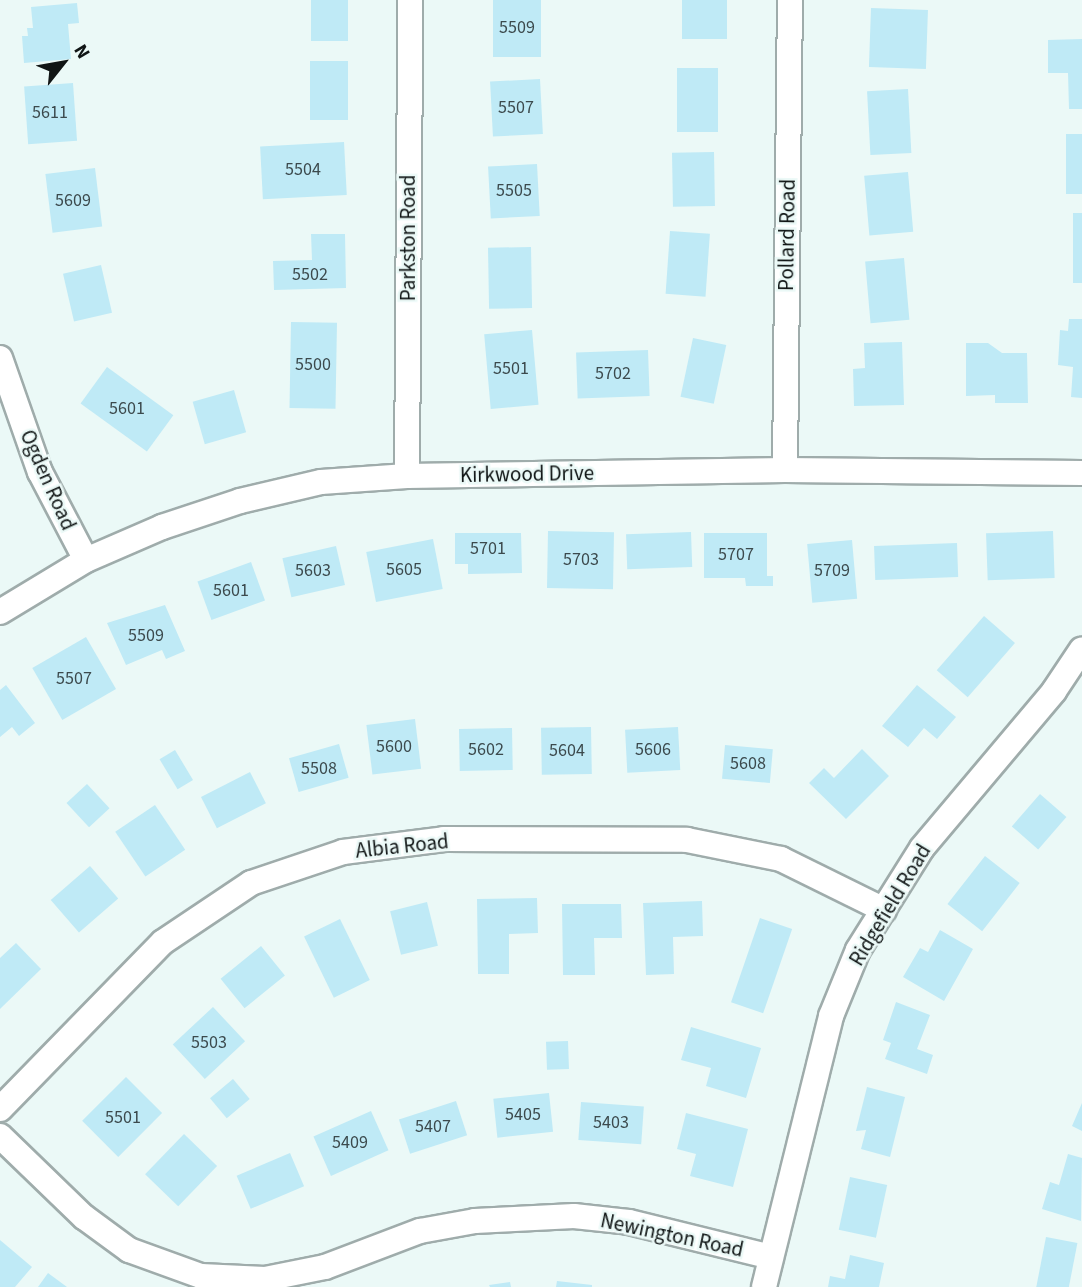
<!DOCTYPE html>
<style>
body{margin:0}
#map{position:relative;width:1082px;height:1287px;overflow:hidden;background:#ebf9f7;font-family:"Source Sans 3",sans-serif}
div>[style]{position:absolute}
.building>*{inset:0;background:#bfeaf6;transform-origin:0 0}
.roads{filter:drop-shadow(2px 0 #9facab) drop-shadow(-2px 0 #9facab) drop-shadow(0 2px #9facab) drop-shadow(0 -2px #9facab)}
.minor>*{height:24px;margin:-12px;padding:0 12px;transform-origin:12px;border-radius:12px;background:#fff}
span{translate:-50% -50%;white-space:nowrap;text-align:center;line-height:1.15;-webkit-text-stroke:5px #ebf9f7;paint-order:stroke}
.number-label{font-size:18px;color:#3c4a4d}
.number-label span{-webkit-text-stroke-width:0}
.street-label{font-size:21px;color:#101515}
.north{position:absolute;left:28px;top:28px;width:70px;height:70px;-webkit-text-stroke:5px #ebf9f7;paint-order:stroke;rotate:59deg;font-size:19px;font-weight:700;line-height:28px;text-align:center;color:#101515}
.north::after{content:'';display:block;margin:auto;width:24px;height:32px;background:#101515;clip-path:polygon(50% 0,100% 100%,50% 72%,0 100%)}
</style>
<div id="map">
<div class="building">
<i style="left:311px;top:0;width:37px;height:41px"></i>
<i style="left:493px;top:0;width:48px;height:57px"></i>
<i style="left:682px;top:0;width:45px;height:39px"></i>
<i style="clip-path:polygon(77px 3px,79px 23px,68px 24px,71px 59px,24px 63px,22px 36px,28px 36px,27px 28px,33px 28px,31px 7px)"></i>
<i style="left:871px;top:8px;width:57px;height:59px;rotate:2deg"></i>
<i style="clip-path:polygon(1082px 39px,1082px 109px,1069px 109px,1068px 73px,1048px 73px,1048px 40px)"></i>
<i style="left:310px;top:61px;width:38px;height:59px"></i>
<i style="left:677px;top:68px;width:41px;height:64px"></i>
<i style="left:540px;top:79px;width:55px;height:50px;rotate:87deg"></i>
<i style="left:73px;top:83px;width:58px;height:49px;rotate:86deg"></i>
<i style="left:908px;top:89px;width:64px;height:41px;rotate:87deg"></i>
<i style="left:1082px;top:134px;width:60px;height:16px;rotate:90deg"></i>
<i style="left:344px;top:142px;width:53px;height:84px;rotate:87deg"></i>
<i style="left:714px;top:152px;width:54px;height:42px;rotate:89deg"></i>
<i style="left:537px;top:164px;width:52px;height:49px;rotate:87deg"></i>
<i style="left:95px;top:168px;width:59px;height:50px;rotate:83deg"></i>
<i style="left:908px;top:172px;width:60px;height:44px;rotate:85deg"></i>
<i style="left:1082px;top:213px;width:70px;height:9px;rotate:90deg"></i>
<i style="left:670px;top:231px;width:40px;height:63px;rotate:4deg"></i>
<i style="clip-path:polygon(311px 234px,345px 234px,346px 288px,274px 290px,273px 261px,312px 260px)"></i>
<i style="left:531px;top:247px;width:61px;height:43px;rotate:89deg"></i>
<i style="left:904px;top:258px;width:62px;height:39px;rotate:85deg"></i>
<i style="left:101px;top:265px;width:49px;height:39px;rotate:77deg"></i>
<i style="clip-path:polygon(1069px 319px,1082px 319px,1082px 398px,1071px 397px,1073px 367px,1058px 365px,1060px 330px,1068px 331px)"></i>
<i style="left:291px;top:322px;width:46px;height:86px;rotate:1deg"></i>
<i style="left:532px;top:330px;width:75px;height:48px;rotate:85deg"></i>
<i style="left:693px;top:338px;width:34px;height:60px;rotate:12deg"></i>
<i style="clip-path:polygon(902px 342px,904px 405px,854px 406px,853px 369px,865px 368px,864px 343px)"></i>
<i style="clip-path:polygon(966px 343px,988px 343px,1002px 353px,1027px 353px,1028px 403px,995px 403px,995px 395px,966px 396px)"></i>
<i style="left:648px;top:350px;width:46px;height:72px;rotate:88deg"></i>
<i style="left:107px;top:367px;width:82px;height:45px;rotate:36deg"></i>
<i style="left:234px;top:390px;width:44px;height:43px;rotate:74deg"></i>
<i style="left:548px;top:531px;width:66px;height:57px;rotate:1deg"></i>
<i style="left:1053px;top:531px;width:47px;height:67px;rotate:88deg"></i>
<i style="left:691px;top:532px;width:35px;height:65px;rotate:88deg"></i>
<i style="clip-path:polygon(455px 533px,521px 533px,522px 573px,468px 574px,468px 564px,455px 564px)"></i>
<i style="clip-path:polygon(704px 533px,767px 533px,767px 576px,773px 576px,773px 586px,746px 586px,745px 578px,704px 578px)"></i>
<i style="left:433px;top:539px;width:51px;height:68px;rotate:79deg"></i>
<i style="left:852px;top:540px;width:59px;height:45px;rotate:85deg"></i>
<i style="left:957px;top:543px;width:34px;height:83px;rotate:88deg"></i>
<i style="left:336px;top:546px;width:40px;height:55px;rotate:77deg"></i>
<i style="left:251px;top:562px;width:41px;height:57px;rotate:70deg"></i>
<i style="clip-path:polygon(165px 605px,185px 651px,166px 659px,162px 650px,126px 665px,107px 623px)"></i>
<i style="left:984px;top:616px;width:41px;height:72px;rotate:41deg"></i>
<i style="left:86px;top:637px;width:60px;height:62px;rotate:60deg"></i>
<i style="clip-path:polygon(6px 685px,35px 723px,19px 736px,12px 727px,0 737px,0 690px)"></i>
<i style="clip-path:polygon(917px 685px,956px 717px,937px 739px,924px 728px,908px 747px,882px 726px)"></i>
<i style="left:415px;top:719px;width:50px;height:49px;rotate:83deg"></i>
<i style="left:591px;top:727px;width:47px;height:50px;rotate:89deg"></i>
<i style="left:678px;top:727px;width:43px;height:53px;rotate:87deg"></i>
<i style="left:512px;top:728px;width:42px;height:53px;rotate:89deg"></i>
<i style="left:339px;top:744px;width:35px;height:52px;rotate:74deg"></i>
<i style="left:725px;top:745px;width:48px;height:34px;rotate:5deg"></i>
<i style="clip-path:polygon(862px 749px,889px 776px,846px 819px,809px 783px,824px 768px,834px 778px)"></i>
<i style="left:175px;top:750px;width:35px;height:18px;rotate:59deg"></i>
<i style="left:250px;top:772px;width:35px;height:55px;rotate:63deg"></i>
<i style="left:87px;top:784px;width:33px;height:28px;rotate:47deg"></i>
<i style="left:1040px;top:794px;width:35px;height:43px;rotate:41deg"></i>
<i style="left:155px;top:805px;width:54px;height:48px;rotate:56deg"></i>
<i style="left:985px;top:856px;width:44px;height:61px;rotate:38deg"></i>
<i style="left:90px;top:866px;width:43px;height:52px;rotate:49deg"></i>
<i style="clip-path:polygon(537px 898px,538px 933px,509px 934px,509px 974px,478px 974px,477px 899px)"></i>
<i style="clip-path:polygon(702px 901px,703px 936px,673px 937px,674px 974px,646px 975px,643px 903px)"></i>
<i style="left:427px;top:902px;width:45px;height:38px;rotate:76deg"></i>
<i style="clip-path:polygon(562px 904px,621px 904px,622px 938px,594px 938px,595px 975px,563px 975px)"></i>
<i style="left:760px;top:918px;width:34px;height:89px;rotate:19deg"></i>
<i style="left:340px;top:919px;width:68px;height:40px;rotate:64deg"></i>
<i style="clip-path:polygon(940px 930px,973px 949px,944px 1001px,903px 977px,920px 948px,928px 952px)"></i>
<i style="clip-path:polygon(16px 943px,41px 969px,0 1009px,0 958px)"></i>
<i style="left:261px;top:946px;width:38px;height:52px;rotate:51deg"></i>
<i style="clip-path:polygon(896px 1002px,930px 1015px,917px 1049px,933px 1055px,927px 1074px,885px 1059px,891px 1043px,883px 1040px)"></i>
<i style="left:213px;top:1007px;width:47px;height:55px;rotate:47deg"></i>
<i style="clip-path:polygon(691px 1027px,761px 1048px,746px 1098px,706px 1086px,711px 1068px,681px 1060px)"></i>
<i style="left:568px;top:1041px;width:28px;height:22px;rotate:88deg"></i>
<i style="left:126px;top:1077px;width:51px;height:62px;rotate:45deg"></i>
<i style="left:233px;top:1079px;width:26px;height:30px;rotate:50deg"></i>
<i style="clip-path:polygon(867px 1087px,905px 1097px,890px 1157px,861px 1149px,866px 1130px,856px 1131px)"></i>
<i style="left:549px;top:1093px;width:39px;height:56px;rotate:84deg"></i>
<i style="left:456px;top:1101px;width:36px;height:60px;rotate:72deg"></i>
<i style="left:581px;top:1102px;width:63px;height:38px;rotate:4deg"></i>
<i style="clip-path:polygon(1082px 1103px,1082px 1131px,1072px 1126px)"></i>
<i style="left:371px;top:1111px;width:43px;height:63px;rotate:66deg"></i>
<i style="clip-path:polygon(686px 1113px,748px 1129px,733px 1187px,690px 1176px,696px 1154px,677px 1149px)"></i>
<i style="left:184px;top:1134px;width:46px;height:56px;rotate:44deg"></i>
<i style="left:290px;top:1153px;width:36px;height:58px;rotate:67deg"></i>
<i style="clip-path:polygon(1068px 1154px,1082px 1158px,1081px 1221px,1042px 1209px,1050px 1182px,1059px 1185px)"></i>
<i style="left:850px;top:1177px;width:38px;height:54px;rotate:12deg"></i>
<i style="left:1046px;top:1237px;width:32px;height:51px;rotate:11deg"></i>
<i style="clip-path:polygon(0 1240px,32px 1267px,15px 1287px,0 1287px)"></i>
<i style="clip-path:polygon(850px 1255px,884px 1263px,879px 1287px,828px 1287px,830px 1276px,845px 1279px)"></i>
<i style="clip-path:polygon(48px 1273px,67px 1287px,38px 1287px)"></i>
<i style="clip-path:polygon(557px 1281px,592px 1285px,592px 1287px,556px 1287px)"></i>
<i style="clip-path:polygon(510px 1282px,511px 1287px,490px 1287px,489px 1285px)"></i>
</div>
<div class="roads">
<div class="minor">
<i style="left:0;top:358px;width:121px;rotate:70.7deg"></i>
<i style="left:40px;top:472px;width:99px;rotate:62.4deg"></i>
<i style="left:785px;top:470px;width:470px;rotate:-89.4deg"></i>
<i style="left:407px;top:476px;width:476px;rotate:-89.6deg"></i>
<i style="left:0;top:612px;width:100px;rotate:-31.2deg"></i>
<i style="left:86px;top:560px;width:83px;rotate:-23.5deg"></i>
<i style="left:162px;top:527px;width:82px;rotate:-18.4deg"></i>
<i style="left:240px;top:501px;width:83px;rotate:-13.2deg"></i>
<i style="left:321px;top:482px;width:86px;rotate:-4deg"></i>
<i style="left:407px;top:476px;width:378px;rotate:-0.9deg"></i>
<i style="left:785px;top:470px;width:297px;rotate:0.6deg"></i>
<i style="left:0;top:1109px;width:233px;rotate:-45.7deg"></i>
<i style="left:163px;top:942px;width:106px;rotate:-33.8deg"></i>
<i style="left:251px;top:883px;width:97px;rotate:-18.6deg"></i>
<i style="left:343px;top:852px;width:102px;rotate:-7.3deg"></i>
<i style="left:444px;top:839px;width:243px;rotate:0.2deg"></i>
<i style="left:687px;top:840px;width:96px;rotate:11.4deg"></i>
<i style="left:781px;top:859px;width:115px;rotate:26.3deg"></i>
<i style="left:0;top:1136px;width:117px;rotate:44deg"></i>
<i style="left:84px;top:1217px;width:56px;rotate:36.3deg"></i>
<i style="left:129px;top:1250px;width:77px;rotate:19.9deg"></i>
<i style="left:201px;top:1276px;width:64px;rotate:2.7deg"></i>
<i style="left:265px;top:1279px;width:61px;rotate:-11.3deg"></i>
<i style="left:325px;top:1267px;width:102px;rotate:-20.8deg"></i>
<i style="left:420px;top:1231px;width:56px;rotate:-10.3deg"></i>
<i style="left:475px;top:1221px;width:99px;rotate:-2.9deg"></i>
<i style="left:574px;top:1216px;width:55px;rotate:6.2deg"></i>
<i style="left:629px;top:1222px;width:146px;rotate:13.8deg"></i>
<i style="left:764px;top:1287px;width:279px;rotate:-76.1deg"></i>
<i style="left:831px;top:1016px;width:71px;rotate:-67.8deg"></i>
<i style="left:858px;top:950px;width:120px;rotate:-57.9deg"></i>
<i style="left:922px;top:848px;width:205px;rotate:-49.9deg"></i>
<i style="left:1054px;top:691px;width:50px;rotate:-56.3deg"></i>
</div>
</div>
<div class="number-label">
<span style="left:517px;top:28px">5509</span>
<span style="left:516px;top:108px">5507</span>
<span style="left:50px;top:113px">5611</span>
<span style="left:303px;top:170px">5504</span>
<span style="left:514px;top:191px">5505</span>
<span style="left:73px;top:201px">5609</span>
<span style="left:310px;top:275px">5502</span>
<span style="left:313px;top:365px">5500</span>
<span style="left:511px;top:369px">5501</span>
<span style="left:613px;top:374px">5702</span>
<span style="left:127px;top:409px">5601</span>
<span style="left:488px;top:549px">5701</span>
<span style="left:736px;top:555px">5707</span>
<span style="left:581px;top:560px">5703</span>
<span style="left:404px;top:570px">5605</span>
<span style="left:313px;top:571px">5603</span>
<span style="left:832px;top:571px">5709</span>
<span style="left:231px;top:591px">5601</span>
<span style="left:146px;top:636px">5509</span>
<span style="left:74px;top:679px">5507</span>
<span style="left:394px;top:747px">5600</span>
<span style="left:486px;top:750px">5602</span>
<span style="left:653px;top:750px">5606</span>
<span style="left:567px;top:751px">5604</span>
<span style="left:748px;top:764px">5608</span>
<span style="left:319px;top:769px">5508</span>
<span style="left:209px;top:1043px">5503</span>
<span style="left:523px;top:1115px">5405</span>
<span style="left:123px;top:1118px">5501</span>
<span style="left:611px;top:1123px">5403</span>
<span style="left:433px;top:1127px">5407</span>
<span style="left:350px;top:1143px">5409</span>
</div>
<div class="street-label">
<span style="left:787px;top:235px;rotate:-89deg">Pollard Road</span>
<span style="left:408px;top:238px;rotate:-90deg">Parkston Road</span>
<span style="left:527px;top:474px;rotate:-1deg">Kirkwood Drive</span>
<span style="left:48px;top:480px;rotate:66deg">Ogden Road</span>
<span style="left:402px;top:846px;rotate:-6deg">Albia Road</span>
<span style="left:890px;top:905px;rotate:-59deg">Ridgefield Road</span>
<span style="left:672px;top:1235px;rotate:12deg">Newington Road</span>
</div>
<div class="north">N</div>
</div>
